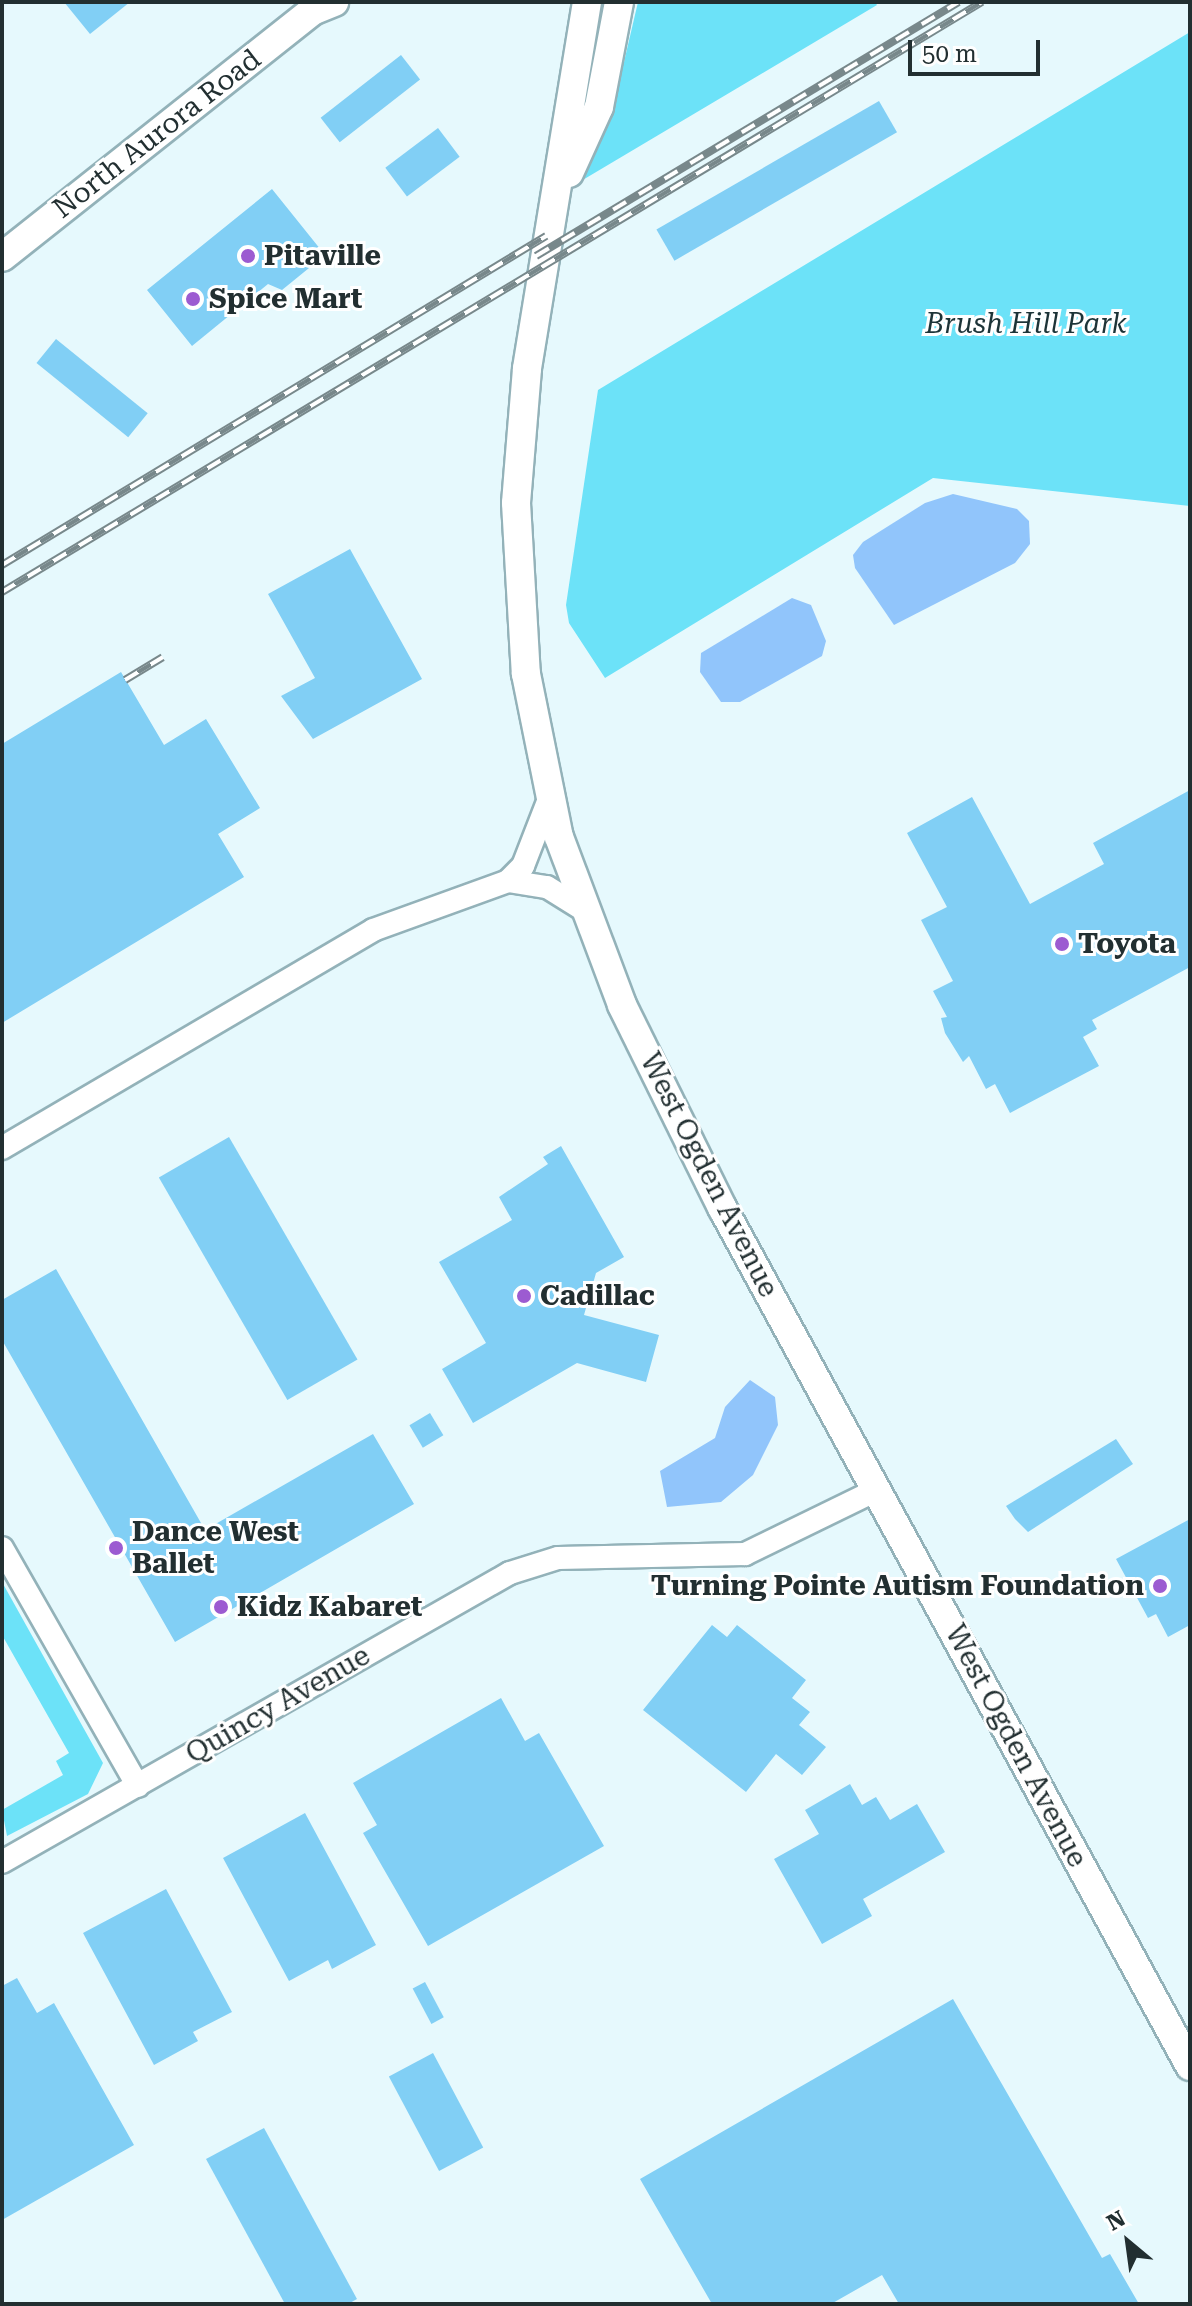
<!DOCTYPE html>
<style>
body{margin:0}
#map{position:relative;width:1192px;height:2306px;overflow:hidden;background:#e6f9fd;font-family:"Roboto Serif",serif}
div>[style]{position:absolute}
.green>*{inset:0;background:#6ce2f8}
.water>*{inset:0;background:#91c5fb}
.building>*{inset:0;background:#81cff5;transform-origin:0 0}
.roads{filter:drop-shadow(2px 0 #93b2b9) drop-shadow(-2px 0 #93b2b9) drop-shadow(0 2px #93b2b9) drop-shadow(0 -2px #93b2b9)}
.minor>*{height:22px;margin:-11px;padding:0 11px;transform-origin:11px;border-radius:11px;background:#fff}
.major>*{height:28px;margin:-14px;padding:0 14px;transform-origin:14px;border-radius:14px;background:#fff}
.rail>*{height:8px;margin-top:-4px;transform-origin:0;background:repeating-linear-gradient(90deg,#fff 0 15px,#78888b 0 30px);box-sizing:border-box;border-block:2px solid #78888b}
.dots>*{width:22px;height:22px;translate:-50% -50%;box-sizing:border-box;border:4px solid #fff;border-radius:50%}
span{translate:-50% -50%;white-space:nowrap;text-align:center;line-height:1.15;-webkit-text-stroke:6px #fff;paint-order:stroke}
.street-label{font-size:28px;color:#222f31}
.poi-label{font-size:28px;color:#222f31;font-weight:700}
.left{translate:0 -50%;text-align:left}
.right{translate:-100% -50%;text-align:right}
.park-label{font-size:28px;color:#1d3438;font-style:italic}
.frame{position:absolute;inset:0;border:4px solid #222f31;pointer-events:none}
.north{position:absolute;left:1088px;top:2202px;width:80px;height:80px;-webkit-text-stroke:6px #fff;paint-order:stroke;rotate:331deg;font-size:22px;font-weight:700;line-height:32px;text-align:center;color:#222f31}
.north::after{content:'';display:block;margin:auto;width:28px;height:36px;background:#222f31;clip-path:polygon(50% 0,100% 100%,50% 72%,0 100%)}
.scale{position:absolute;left:908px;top:40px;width:132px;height:36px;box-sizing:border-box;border:4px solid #222f31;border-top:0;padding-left:10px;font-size:24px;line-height:28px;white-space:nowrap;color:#222f31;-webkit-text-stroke:6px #fff;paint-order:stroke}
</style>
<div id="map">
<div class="green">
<i style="clip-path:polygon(638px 2px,875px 2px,877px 5px,581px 181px,624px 62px)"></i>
<i style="clip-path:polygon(1190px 32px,1190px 506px,933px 478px,605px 678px,569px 623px,566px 605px,598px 390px)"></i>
<i style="clip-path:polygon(2px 1582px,103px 1763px,88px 1794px,7px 1836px,2px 1810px,63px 1775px,56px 1761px,69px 1753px,2px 1635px)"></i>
</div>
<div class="water">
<i style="clip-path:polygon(953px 494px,1017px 509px,1029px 521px,1030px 544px,1015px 563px,894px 625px,855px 568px,853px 555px,863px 542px,925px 503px)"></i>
<i style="clip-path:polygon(792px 598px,811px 605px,826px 641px,822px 656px,740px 702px,721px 702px,700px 672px,701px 653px)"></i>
<i style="clip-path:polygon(750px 1380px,775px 1397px,778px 1425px,753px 1475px,721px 1502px,667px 1507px,660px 1471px,715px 1438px,725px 1407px)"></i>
</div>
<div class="building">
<i style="clip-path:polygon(64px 2px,130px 2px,90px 34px)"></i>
<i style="left:401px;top:55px;width:31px;height:102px;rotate:52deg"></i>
<i style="left:879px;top:101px;width:36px;height:257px;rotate:60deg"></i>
<i style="left:438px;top:128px;width:36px;height:66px;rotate:53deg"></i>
<i style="clip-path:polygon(272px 189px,325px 255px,282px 290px,268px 284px,192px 346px,147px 290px)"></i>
<i style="left:56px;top:339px;width:118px;height:31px;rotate:39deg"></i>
<i style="clip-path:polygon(350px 549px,422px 679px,313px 739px,281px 696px,315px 678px,268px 594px)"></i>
<i style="clip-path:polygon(121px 672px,164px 745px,206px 719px,260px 808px,218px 834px,244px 877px,2px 1023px,2px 744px)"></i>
<i style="clip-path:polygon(1190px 790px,1190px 967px,1092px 1020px,1097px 1029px,1083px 1037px,1099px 1066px,1010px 1113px,995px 1084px,986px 1089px,969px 1056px,963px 1062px,945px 1033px,941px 1018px,947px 1017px,933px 991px,953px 981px,921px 920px,947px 907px,907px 833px,972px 797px,1030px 904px,1104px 864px,1093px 843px)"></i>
<i style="left:229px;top:1137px;width:257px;height:81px;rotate:60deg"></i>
<i style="clip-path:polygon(561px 1146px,624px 1257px,596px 1273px,584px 1315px,659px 1335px,646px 1382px,577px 1363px,473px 1423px,442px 1369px,486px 1343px,439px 1262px,512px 1220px,499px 1197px,548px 1164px,543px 1157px)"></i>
<i style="clip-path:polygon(56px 1269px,205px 1530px,373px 1434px,414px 1504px,175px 1642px,2px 1340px,2px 1300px)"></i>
<i style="left:430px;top:1413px;width:26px;height:24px;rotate:59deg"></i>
<i style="clip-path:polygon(1116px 1439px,1133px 1464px,1028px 1532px,1015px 1519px,1006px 1506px)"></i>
<i style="clip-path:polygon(1190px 1519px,1190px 1625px,1168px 1637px,1156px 1614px,1148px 1618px,1116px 1559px)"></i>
<i style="clip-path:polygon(712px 1625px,727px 1637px,737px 1625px,806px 1680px,792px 1698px,810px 1712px,799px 1725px,826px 1747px,802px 1775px,776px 1754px,746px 1792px,643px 1710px)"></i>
<i style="clip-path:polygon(501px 1698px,525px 1741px,539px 1733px,604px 1846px,428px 1946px,363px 1833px,377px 1825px,353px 1783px)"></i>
<i style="clip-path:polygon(850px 1784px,862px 1805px,876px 1797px,890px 1820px,917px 1804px,945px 1852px,863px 1899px,872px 1916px,822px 1944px,774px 1859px,819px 1834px,805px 1810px)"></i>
<i style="clip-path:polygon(305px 1813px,376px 1945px,332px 1969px,328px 1960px,289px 1981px,223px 1858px)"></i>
<i style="clip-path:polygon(166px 1889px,232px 2012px,193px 2032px,198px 2041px,154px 2065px,83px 1933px)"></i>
<i style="clip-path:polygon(17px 1978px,37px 2013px,54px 2003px,134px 2145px,2px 2220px,2px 1986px)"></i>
<i style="left:425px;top:1982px;width:40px;height:14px;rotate:62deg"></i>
<i style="clip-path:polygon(953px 1999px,1102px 2258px,1110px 2254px,1139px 2304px,899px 2304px,882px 2275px,831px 2304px,712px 2304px,640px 2179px)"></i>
<i style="left:433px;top:2053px;width:107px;height:50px;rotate:62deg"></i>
<i style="clip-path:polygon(264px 2128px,357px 2299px,348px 2304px,285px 2304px,206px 2159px)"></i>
</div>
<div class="roads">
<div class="minor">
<i style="left:508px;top:881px;width:21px;rotate:-45deg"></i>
<i style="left:523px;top:866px;width:72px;rotate:-68.8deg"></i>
<i style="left:2px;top:1148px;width:430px;rotate:-30.4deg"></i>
<i style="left:373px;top:930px;width:144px;rotate:-19.9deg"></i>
<i style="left:508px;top:881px;width:39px;rotate:9deg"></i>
<i style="left:547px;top:887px;width:44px;rotate:31.9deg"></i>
<i style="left:2px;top:1548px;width:274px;rotate:60.3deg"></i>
<i style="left:2px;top:1862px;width:584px;rotate:-29.64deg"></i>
<i style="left:510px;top:1573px;width:50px;rotate:-17.4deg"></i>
<i style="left:558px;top:1558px;width:187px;rotate:-1.2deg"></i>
<i style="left:745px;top:1554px;width:148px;rotate:-26deg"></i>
</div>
<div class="major">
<i style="left:587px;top:2px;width:372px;rotate:99.3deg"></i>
<i style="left:527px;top:369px;width:134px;rotate:94.7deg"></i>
<i style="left:516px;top:503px;width:171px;rotate:86.7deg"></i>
<i style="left:526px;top:674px;width:166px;rotate:78.6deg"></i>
<i style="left:559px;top:837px;width:179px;rotate:69.4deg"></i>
<i style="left:622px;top:1005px;width:228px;rotate:63.7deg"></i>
<i style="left:723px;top:1209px;width:976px;rotate:61.41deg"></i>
<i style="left:569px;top:173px;width:72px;rotate:-65.6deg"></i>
<i style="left:599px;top:107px;width:107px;rotate:-79.2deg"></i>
<i style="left:2px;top:257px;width:396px;rotate:-38.4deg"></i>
<i style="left:312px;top:11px;width:24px;rotate:-22deg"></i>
</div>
</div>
<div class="rail">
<i style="left:536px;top:256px;width:493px;rotate:-31deg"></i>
<i style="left:2px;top:565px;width:636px;rotate:-31.16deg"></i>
<i style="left:2px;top:592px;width:1144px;rotate:-31.05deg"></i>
<i style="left:125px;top:680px;width:44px;rotate:-31.2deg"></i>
</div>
<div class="dots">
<i style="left:248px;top:256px;background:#9c5bd1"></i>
<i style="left:193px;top:299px;background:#9c5bd1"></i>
<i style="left:1062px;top:944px;background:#9c5bd1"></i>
<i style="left:524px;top:1296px;background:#9c5bd1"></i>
<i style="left:116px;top:1548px;background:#9c5bd1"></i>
<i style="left:1160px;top:1586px;background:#9c5bd1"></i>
<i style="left:221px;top:1607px;background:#9c5bd1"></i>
</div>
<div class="street-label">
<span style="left:157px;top:134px;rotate:-38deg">North Aurora Road</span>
<span style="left:709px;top:1175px;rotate:63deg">West Ogden Avenue</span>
<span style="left:278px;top:1705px;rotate:-30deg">Quincy Avenue</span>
<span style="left:1016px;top:1746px;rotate:62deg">West Ogden Avenue</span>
</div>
<div class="poi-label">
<span class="left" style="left:264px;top:256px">Pitaville</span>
<span class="left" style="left:209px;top:299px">Spice Mart</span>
<span class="left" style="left:1078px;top:944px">Toyota</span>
<span class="left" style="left:540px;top:1296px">Cadillac</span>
<span class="left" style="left:132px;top:1548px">Dance West<br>Ballet</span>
<span class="right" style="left:1144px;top:1586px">Turning Pointe Autism Foundation</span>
<span class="left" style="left:237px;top:1607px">Kidz Kabaret</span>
</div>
<div class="park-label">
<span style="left:1026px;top:324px">Brush Hill Park</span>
</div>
<div class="frame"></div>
<div class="north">N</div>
<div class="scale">50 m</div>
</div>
